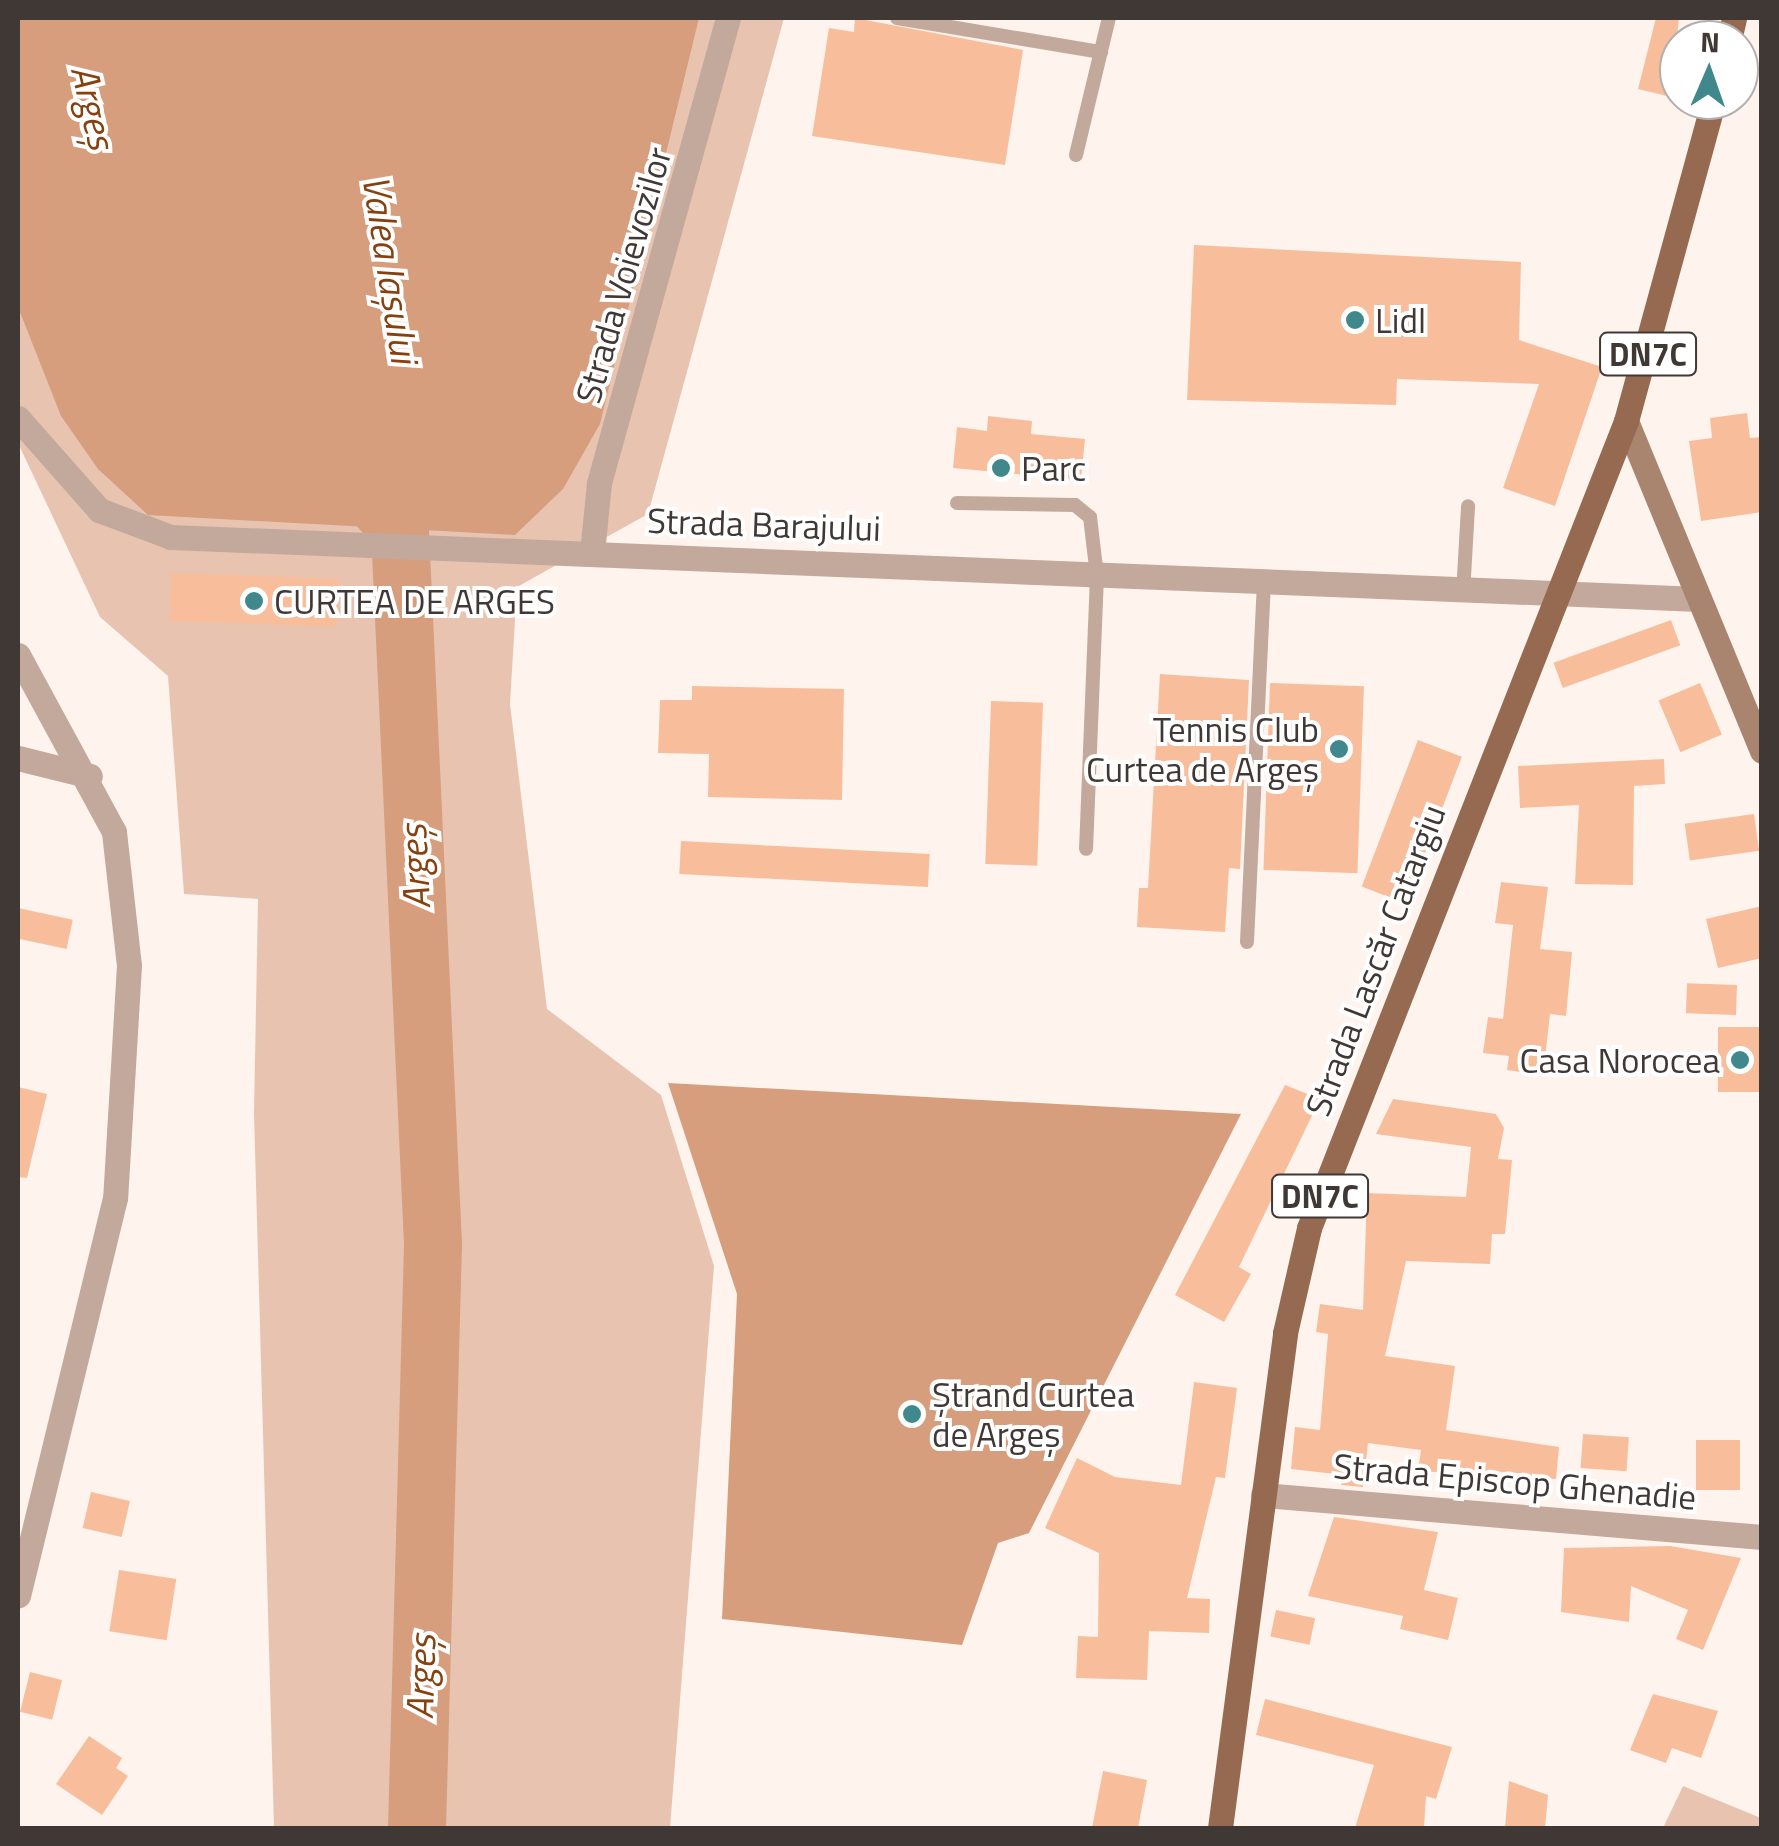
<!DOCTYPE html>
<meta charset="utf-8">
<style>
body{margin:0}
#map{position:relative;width:1779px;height:1846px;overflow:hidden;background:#fef3ed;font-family:"Titillium Web",sans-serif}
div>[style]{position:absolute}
.green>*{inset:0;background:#e8c4b0}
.water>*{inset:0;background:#d69e7d}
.river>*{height:58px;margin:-29px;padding:0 29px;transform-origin:29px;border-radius:29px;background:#d69e7d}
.building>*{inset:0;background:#f8be9c;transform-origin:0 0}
.service>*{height:14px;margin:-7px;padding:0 7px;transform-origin:7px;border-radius:7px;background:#c3a99b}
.minor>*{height:25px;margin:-12.5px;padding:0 12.5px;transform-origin:12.5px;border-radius:12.5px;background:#c3a99b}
.secondary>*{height:25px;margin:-12.5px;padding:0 12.5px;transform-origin:12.5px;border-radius:12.5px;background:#a9846f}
.primary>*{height:25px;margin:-12.5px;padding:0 12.5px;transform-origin:12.5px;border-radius:12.5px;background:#966a50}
.dots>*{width:28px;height:28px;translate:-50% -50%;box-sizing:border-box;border:5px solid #fff;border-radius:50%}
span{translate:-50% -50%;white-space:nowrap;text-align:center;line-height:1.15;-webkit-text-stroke:8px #fff;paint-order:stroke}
.shield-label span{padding:2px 8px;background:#fff;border:2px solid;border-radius:8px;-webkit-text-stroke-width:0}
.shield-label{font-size:32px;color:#403835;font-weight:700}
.street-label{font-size:35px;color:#403835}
.poi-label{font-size:35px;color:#403835}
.left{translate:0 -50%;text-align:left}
.right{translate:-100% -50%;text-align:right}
.water-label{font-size:38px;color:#86410e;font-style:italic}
.frame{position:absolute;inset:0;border:20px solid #403835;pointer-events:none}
.north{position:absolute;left:1659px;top:20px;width:100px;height:100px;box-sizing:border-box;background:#fff;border:2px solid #b3afae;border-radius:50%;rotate:2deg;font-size:28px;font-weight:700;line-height:40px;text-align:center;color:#403835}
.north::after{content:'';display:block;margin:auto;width:35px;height:45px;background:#40888c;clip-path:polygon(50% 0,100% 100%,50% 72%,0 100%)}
</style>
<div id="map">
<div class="green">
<i style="clip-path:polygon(18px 18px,784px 18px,648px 514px,517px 587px,510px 704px,547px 1009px,661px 1095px,714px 1266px,670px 1828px,274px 1828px,254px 1113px,258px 899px,184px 894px,168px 676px,100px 617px,18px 443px)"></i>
<i style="clip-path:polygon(1683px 1786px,1761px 1818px,1761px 1828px,1663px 1828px)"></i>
</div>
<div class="water">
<i style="clip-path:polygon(18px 18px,699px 18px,600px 424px,563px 489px,515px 535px,148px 515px,98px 469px,61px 416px,18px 307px)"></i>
<i style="clip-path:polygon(668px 1083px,1241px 1114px,1029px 1533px,998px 1543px,962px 1645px,722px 1619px,737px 1294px)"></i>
</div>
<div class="river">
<i style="left:346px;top:470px;width:81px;rotate:48.5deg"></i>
<i style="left:400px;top:531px;width:715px;rotate:87.35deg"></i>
<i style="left:433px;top:1245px;width:583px;rotate:91.57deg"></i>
</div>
<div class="building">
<i style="clip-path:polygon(855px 18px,1023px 50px,1005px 165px,812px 136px,829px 28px,854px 32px)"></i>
<i style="clip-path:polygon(1656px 18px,1679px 18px,1671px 97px,1638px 89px)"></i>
<i style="clip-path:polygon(1194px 245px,1521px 262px,1519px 340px,1602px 367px,1555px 506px,1503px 488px,1539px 384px,1397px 379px,1396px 405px,1187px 400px)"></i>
<i style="clip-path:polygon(1747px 413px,1750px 438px,1762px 437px,1762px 512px,1701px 521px,1689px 441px,1712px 438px,1710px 418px)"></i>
<i style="clip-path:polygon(988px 416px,1032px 421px,1031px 434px,1085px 439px,1081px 480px,953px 468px,957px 427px,987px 431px)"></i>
<i style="left:171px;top:573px;width:168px;height:48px;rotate:2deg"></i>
<i style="left:1671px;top:620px;width:27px;height:125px;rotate:70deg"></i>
<i style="clip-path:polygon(1160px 674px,1249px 680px,1240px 869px,1229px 868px,1225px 932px,1137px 927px,1139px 888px,1148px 888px)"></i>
<i style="left:1270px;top:683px;width:94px;height:187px;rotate:2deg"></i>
<i style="left:1700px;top:683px;width:56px;height:45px;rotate:67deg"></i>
<i style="clip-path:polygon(692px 686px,844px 689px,842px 800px,708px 797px,709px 754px,658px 753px,660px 700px,692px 700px)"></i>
<i style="left:991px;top:701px;width:52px;height:163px;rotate:2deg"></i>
<i style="left:1418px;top:740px;width:47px;height:157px;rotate:21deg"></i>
<i style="clip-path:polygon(1664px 759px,1665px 784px,1634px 786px,1633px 885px,1575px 884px,1579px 805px,1520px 808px,1518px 766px)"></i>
<i style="left:1754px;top:814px;width:37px;height:70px;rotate:82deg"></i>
<i style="left:681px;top:841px;width:249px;height:33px;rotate:3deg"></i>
<i style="clip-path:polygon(1501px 882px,1548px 887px,1540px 949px,1572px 952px,1566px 1016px,1550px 1014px,1543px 1075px,1507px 1070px,1509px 1056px,1483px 1053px,1488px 1017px,1503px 1019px,1513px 925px,1495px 923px)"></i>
<i style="clip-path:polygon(1762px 906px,1762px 958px,1718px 968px,1706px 919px)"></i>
<i style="left:18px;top:908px;width:56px;height:30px;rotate:12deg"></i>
<i style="left:1737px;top:985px;width:30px;height:50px;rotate:92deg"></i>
<i style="left:1762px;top:1027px;width:65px;height:44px;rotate:90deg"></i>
<i style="clip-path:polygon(1285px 1085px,1320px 1099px,1239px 1267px,1251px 1274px,1224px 1322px,1175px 1295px)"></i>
<i style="clip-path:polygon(18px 1087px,47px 1094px,27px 1178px,18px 1177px)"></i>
<i style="clip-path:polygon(1393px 1099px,1496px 1114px,1504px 1128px,1498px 1159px,1512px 1160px,1505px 1234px,1492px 1234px,1490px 1264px,1406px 1261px,1385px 1356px,1455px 1366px,1446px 1430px,1559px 1447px,1556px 1479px,1418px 1471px,1421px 1450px,1368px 1443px,1363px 1487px,1341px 1485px,1344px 1475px,1291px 1469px,1295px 1427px,1320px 1430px,1328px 1334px,1316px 1332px,1320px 1304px,1363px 1310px,1367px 1193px,1466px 1197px,1471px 1147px,1376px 1134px)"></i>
<i style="clip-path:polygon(1194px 1382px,1237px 1388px,1225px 1478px,1216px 1477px,1187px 1598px,1210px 1599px,1209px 1633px,1149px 1631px,1147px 1680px,1076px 1678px,1078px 1636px,1098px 1637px,1099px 1553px,1045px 1528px,1077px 1458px,1115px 1477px,1181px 1485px)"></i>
<i style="left:1583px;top:1434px;width:46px;height:34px;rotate:4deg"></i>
<i style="left:1740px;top:1440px;width:50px;height:44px;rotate:90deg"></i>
<i style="left:91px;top:1492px;width:40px;height:37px;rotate:13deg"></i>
<i style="clip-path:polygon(1334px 1517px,1438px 1532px,1424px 1590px,1458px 1598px,1448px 1640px,1400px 1629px,1403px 1616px,1308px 1596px)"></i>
<i style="clip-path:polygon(1670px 1546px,1741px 1558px,1703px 1650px,1676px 1639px,1688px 1610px,1631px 1586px,1629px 1622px,1561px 1612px,1564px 1548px)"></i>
<i style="left:119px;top:1570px;width:58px;height:62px;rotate:9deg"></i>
<i style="left:1276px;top:1610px;width:40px;height:27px;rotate:12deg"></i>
<i style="left:30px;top:1672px;width:33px;height:41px;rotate:14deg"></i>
<i style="clip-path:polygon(1653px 1694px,1718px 1711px,1701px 1758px,1672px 1748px,1666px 1763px,1630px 1750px)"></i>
<i style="clip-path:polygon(1265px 1699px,1452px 1747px,1436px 1799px,1426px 1796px,1424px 1828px,1355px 1828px,1374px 1765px,1256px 1735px)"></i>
<i style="clip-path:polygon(89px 1736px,122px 1758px,116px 1768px,128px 1776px,102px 1815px,56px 1784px)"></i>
<i style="clip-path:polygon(1103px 1771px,1147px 1780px,1138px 1828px,1092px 1828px)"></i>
<i style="clip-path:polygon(1509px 1781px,1548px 1795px,1545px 1828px,1505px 1828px)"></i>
</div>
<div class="service">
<i style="left:897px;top:18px;width:207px;rotate:9.5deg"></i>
<i style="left:1076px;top:155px;width:141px;rotate:-76.5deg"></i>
<i style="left:957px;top:503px;width:118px;rotate:1deg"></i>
<i style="left:1075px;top:505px;width:19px;rotate:39deg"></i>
<i style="left:1090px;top:517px;width:59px;rotate:83.2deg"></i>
<i style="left:1097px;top:576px;width:273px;rotate:92.3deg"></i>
<i style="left:1463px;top:594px;width:88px;rotate:-86.7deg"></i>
<i style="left:1247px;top:942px;width:357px;rotate:-87.3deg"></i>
</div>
<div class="minor">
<i style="left:18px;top:418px;width:123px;rotate:48.6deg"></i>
<i style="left:99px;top:510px;width:77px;rotate:20.6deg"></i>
<i style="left:171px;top:537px;width:1529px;rotate:2.32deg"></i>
<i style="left:592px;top:553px;width:70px;rotate:-84.3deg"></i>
<i style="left:599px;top:483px;width:483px;rotate:-74.5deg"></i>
<i style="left:18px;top:655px;width:201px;rotate:61.5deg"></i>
<i style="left:114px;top:832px;width:134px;rotate:83.6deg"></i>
<i style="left:129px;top:965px;width:233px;rotate:93.4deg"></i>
<i style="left:115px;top:1198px;width:409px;rotate:103.7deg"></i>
<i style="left:18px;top:758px;width:74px;rotate:14deg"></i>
<i style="left:1263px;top:1495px;width:501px;rotate:4.81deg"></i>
</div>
<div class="secondary">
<i style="left:1626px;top:421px;width:357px;rotate:67.6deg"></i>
</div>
<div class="primary">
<i style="left:1729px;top:40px;width:23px;rotate:-77deg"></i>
<i style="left:1220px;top:1828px;width:499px;rotate:-82.5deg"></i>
<i style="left:1285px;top:1333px;width:108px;rotate:-77.1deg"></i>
<i style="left:1309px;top:1228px;width:867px;rotate:-68.55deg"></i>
<i style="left:1626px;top:421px;width:333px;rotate:-74.7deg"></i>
</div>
<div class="dots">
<i style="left:1355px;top:320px;background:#40888c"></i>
<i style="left:1001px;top:468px;background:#40888c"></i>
<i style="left:254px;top:601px;background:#40888c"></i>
<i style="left:1339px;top:749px;background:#40888c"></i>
<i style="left:1740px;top:1060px;background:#40888c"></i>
<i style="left:912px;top:1414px;background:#40888c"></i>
</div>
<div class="shield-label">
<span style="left:1648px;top:354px">DN7C</span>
<span style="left:1320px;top:1196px">DN7C</span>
</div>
<div class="street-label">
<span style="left:623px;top:275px;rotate:-74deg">Strada Voievozilor</span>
<span style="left:764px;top:524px;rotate:2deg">Strada Barajului</span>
<span style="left:1375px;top:960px;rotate:-69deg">Strada Lascăr Catargiu</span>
<span style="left:1515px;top:1481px;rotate:5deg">Strada Episcop Ghenadie</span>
</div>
<div class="poi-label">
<span class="left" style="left:1375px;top:320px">Lidl</span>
<span class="left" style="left:1021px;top:468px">Parc</span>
<span class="left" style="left:274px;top:601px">CURTEA DE ARGES</span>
<span class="right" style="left:1319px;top:749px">Tennis Club<br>Curtea de Argeș</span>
<span class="right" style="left:1720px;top:1060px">Casa Norocea</span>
<span class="left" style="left:932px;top:1414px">Ștrand Curtea<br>de Argeș</span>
</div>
<div class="water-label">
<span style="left:93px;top:107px;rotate:77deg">Argeș</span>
<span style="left:390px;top:269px;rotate:81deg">Valea Iașului</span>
<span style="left:415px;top:867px;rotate:-93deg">Argeș</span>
<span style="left:421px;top:1677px;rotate:-88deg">Argeș</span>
</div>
<div class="frame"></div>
<div class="north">N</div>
</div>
